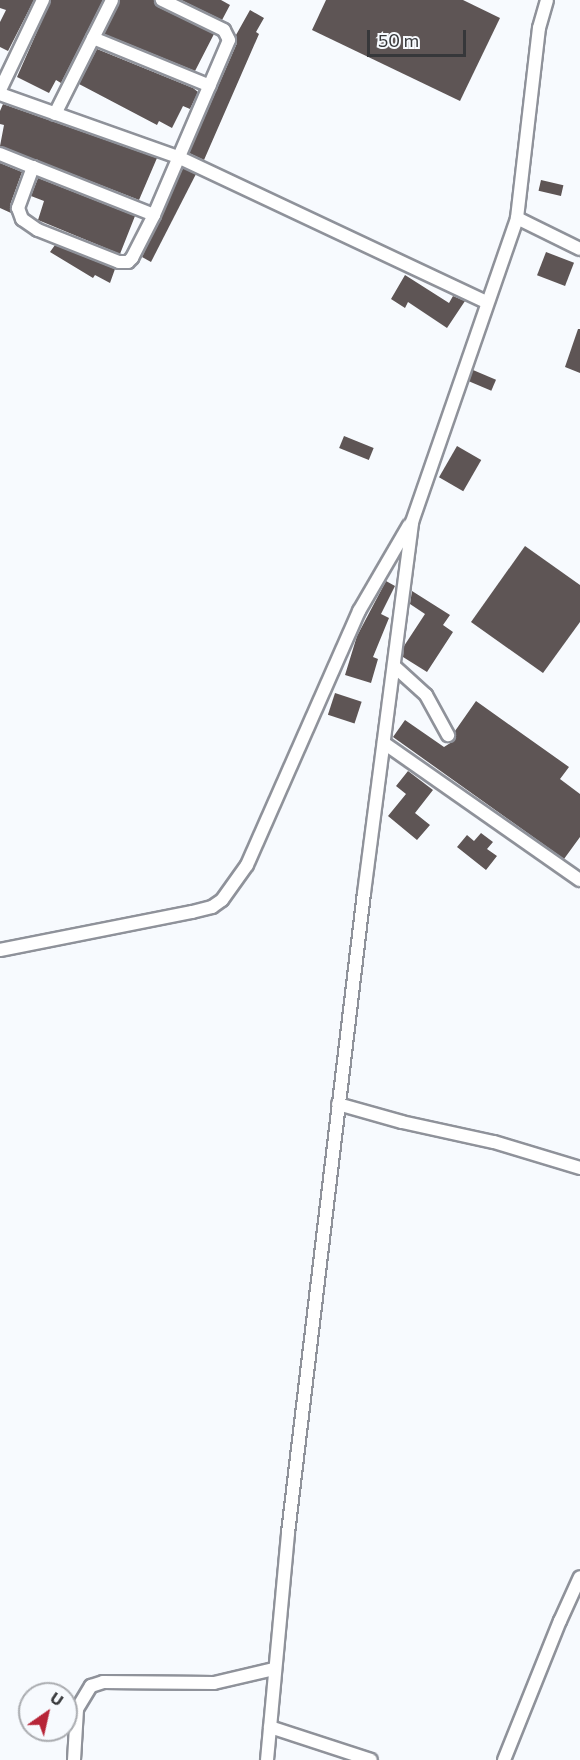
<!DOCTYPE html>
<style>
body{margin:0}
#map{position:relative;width:580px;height:1760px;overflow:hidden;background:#f7fafe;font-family:Commissioner,sans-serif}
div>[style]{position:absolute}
.building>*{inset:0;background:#5e5555;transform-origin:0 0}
.roads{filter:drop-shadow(2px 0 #8f929a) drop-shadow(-2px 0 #8f929a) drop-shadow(0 2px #8f929a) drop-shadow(0 -2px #8f929a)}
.minor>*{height:12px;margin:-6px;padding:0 6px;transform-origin:6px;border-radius:6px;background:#fff}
span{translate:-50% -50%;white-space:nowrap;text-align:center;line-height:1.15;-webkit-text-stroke:6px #f7fafe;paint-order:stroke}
.north{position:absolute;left:18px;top:1682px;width:60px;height:60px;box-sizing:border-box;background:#f7fafe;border:2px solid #aaacb0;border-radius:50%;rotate:34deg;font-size:16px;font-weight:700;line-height:24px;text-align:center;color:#36373a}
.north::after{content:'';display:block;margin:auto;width:21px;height:27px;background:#b72538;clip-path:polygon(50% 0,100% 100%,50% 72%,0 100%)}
.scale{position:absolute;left:367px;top:30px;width:99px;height:27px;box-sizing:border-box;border:3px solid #36373a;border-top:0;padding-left:8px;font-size:18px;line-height:21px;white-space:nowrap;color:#36373a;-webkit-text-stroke:4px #f7fafe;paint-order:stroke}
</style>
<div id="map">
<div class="building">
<i style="clip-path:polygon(0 0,34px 0,8px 51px,0 47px,0 22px,6px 10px,0 8px)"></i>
<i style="clip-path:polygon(51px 0,103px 0,61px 83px,56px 80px,49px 93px,17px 77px)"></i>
<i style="clip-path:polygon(120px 0,154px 0,158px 7px,214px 34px,195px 71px,104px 34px)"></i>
<i style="clip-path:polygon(181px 0,221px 0,230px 5px,222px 20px)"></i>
<i style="clip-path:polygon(326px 0,463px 0,500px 18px,460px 101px,312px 30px)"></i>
<i style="clip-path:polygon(250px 10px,264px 18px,256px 32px,259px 34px,204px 160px,189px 153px,237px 43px,236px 35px)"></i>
<i style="clip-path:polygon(97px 49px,193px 88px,198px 92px,190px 109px,183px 106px,172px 128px,159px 121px,157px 125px,79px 84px)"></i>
<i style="clip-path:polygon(3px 104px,157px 158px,139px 200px,0 146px,4px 125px,0 124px,0 111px)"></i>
<i style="clip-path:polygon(0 163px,22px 172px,10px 205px,11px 213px,0 208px)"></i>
<i style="clip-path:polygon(183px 168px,196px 174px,151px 262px,142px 257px)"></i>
<i style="clip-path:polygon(38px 178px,135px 216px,120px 254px,38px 220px,44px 201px,31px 196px)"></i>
<i style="left:541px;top:180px;width:23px;height:11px;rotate:13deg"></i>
<i style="clip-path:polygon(55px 245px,115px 269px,110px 283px,95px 275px,93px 278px,50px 252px)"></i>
<i style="left:546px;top:252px;width:30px;height:25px;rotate:21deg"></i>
<i style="clip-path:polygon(405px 275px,449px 303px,453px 296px,465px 301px,447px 328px,408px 302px,405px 308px,391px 299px)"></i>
<i style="clip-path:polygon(578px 329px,580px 329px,580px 373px,565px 367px)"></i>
<i style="left:473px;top:370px;width:25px;height:12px;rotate:23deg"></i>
<i style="left:344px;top:436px;width:32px;height:13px;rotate:22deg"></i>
<i style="left:457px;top:446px;width:28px;height:36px;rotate:30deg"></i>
<i style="clip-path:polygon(525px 546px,580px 585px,580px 622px,543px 673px,471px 622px)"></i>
<i style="clip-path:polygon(386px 581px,395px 586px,381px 614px,389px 618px,373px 657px,378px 659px,371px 683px,345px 675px,357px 636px)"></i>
<i style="clip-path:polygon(412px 591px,450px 615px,443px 625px,453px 632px,427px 672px,403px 657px,404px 646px,425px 614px,410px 604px)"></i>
<i style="left:335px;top:693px;width:28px;height:23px;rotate:18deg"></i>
<i style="clip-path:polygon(476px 701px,569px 767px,560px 779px,580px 794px,580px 837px,564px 859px,393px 737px,405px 720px,444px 747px,455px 740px,455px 731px)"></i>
<i style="clip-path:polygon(408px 771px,433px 790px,415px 813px,430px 825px,417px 840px,388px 816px,406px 794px,396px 786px)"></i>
<i style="clip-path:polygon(481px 833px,493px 842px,487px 849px,497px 856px,486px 870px,457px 847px,467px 835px,474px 841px)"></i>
</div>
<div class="roads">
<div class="minor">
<i style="left:93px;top:38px;width:126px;rotate:22.3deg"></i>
<i style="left:0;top:90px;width:100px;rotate:-64.5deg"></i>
<i style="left:0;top:94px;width:189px;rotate:19.5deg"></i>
<i style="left:178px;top:157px;width:340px;rotate:25.2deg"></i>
<i style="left:55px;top:114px;width:127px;rotate:-63.4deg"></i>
<i style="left:0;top:154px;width:35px;rotate:22deg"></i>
<i style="left:154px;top:215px;width:130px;rotate:-158.4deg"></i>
<i style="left:33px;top:167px;width:44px;rotate:110.1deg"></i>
<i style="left:18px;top:208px;width:12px;rotate:70deg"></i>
<i style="left:22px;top:219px;width:19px;rotate:35deg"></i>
<i style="left:38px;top:230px;width:87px;rotate:21.6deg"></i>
<i style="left:119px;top:262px;width:9px"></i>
<i style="left:128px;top:262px;width:6px;rotate:-45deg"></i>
<i style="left:132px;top:258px;width:48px;rotate:-62.9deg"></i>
<i style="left:154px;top:215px;width:190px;rotate:-66.8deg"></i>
<i style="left:229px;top:40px;width:11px;rotate:-117deg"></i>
<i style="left:224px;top:30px;width:69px;rotate:-154.2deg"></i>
<i style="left:517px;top:218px;width:70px;rotate:26.2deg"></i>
<i style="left:394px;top:666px;width:43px;rotate:42.2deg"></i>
<i style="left:426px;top:695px;width:46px;rotate:61.2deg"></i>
<i style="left:384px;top:743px;width:239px;rotate:35deg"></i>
<i style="left:0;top:950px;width:196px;rotate:-11.2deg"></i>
<i style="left:192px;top:912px;width:21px;rotate:-14deg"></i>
<i style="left:212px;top:907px;width:12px;rotate:-35deg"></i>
<i style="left:222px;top:900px;width:43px;rotate:-54.5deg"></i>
<i style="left:247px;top:865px;width:278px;rotate:-66.2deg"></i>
<i style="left:359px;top:611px;width:99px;rotate:-59.8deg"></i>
<i style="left:338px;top:1104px;width:66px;rotate:15.7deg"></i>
<i style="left:402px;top:1122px;width:94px;rotate:12.3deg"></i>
<i style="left:494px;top:1142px;width:90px;rotate:16.8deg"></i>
<i style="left:270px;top:1727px;width:106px;rotate:18.1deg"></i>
<i style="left:74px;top:1760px;width:51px;rotate:-86.6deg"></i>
<i style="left:77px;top:1709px;width:27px;rotate:-59deg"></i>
<i style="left:91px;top:1686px;width:13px;rotate:-18deg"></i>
<i style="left:103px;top:1682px;width:111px;rotate:0.5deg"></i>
<i style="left:214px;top:1683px;width:62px;rotate:-13.1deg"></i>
<i style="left:267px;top:1760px;width:228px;rotate:-84.7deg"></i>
<i style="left:288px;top:1533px;width:644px;rotate:-83.23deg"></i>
<i style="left:364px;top:893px;width:374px;rotate:-82.6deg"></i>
<i style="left:412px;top:522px;width:322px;rotate:-70.9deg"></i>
<i style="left:517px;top:218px;width:191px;rotate:-83.4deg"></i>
<i style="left:539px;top:28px;width:29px;rotate:-74deg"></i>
<i style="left:504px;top:1760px;width:150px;rotate:-68.1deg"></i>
<i style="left:560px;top:1621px;width:48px;rotate:-65.6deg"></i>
</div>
</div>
<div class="north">U</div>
<div class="scale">50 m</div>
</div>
